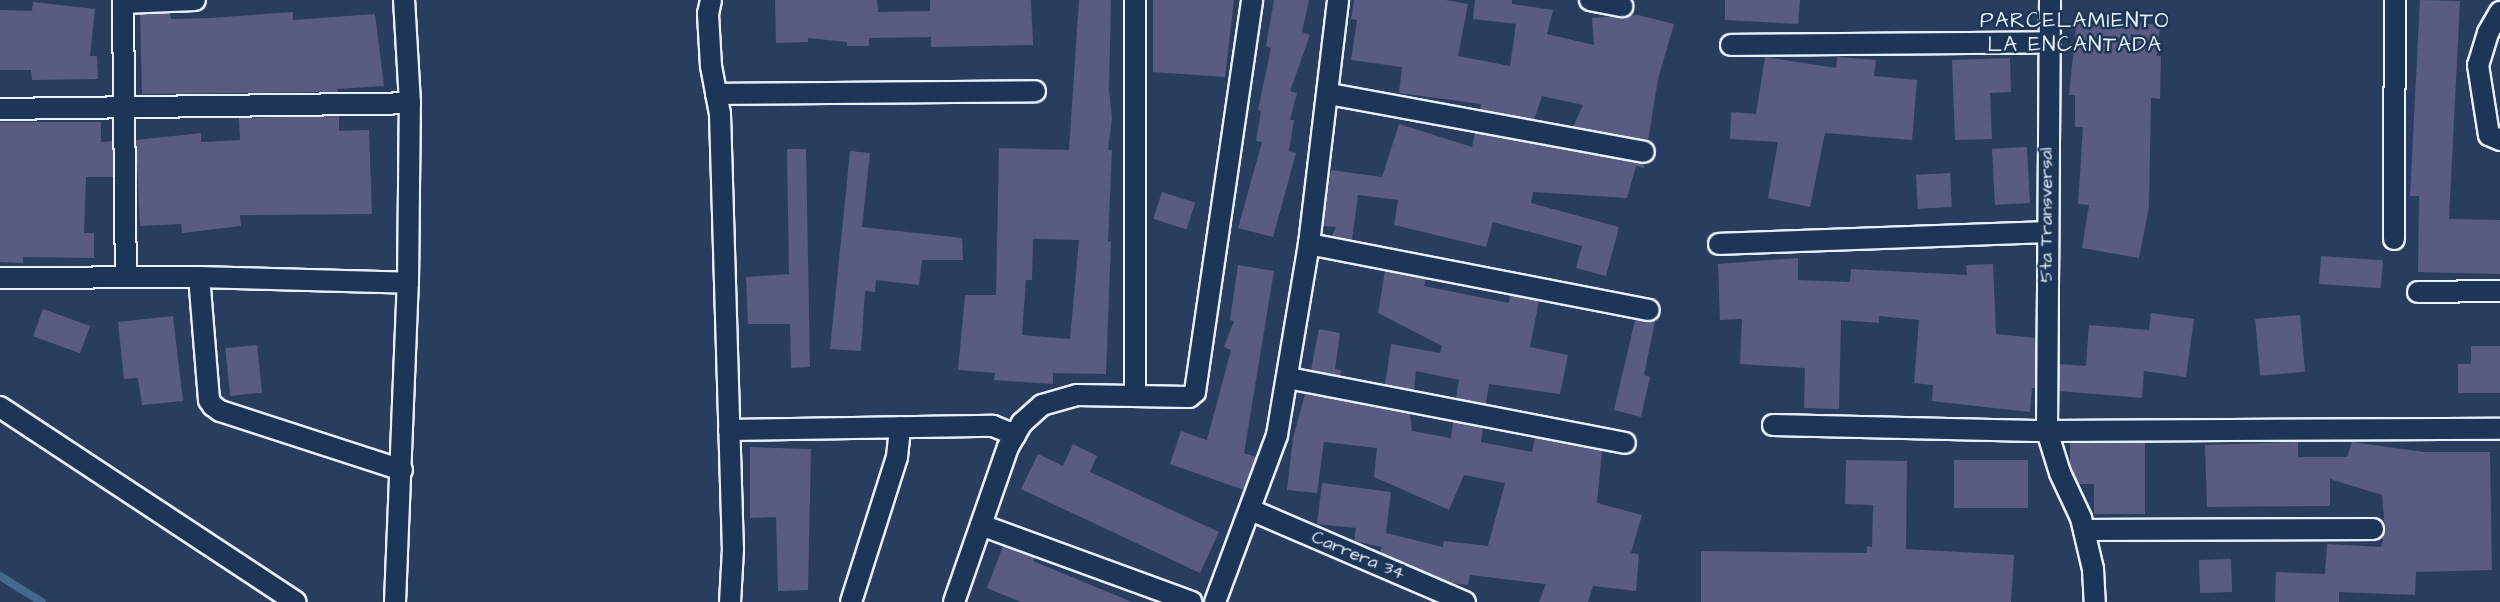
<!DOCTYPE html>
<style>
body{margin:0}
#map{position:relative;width:2500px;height:602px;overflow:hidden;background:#293d5f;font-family:"Architects Daughter",sans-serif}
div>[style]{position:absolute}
.stream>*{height:8px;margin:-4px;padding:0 4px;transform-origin:4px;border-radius:4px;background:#45688c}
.building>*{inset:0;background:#595c80;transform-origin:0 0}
.roads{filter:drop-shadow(2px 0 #e8f1f8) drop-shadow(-2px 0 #e8f1f8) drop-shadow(0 2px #e8f1f8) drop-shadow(0 -2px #e8f1f8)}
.street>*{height:20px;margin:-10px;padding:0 10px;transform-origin:10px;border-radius:10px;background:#1d3557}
span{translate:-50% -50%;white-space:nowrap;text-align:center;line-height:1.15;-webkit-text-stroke:5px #1d3557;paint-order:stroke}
.street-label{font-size:18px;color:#e8f1f8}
.quarter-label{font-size:21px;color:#e8f1f8;letter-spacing:1.5px}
</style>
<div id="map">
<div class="stream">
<i style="left:0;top:576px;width:49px;rotate:31.8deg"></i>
</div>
<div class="building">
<i style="clip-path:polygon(775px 0,877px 0,878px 12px,930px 11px,930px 0,1031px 0,1033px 45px,931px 47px,931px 37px,869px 38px,869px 46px,847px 46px,847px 42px,808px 38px,808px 42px,776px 43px)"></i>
<i style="clip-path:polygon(evenodd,1079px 0,1111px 0,1109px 90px,1112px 118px,1108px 150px,1112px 150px,1108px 241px,1111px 242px,1106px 374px,1053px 373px,1053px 384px,994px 380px,995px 373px,958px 370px,965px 295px,996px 295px,999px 148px,1069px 150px,1079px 0,1033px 239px,1079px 240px,1070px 339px,1022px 335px,1026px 280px,1032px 280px,1033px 239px)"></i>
<i style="clip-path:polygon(1153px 0,1234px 0,1225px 77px,1153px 72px)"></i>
<i style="clip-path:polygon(1274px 0,1309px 0,1302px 32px,1310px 35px,1290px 91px,1297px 93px,1290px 120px,1294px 120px,1289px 151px,1296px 153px,1273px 237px,1238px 228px,1262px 142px,1256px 141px,1261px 111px,1258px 110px,1271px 48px,1266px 46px)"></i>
<i style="clip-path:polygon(1354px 0,1446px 0,1468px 4px,1458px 56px,1510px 66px,1516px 24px,1473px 19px,1475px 0,1512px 0,1512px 4px,1553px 10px,1547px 34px,1594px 45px,1592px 18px,1638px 15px,1674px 24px,1658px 79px,1648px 141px,1573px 127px,1583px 105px,1542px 96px,1534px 120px,1480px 110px,1481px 104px,1399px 93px,1402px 67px,1351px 60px,1357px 20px,1351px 19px)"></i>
<i style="clip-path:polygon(1725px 0,1800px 0,1798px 24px,1725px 20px)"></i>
<i style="clip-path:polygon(2420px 0,2460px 1px,2449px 219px,2500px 220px,2500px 274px,2418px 272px,2419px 196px,2410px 196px)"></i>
<i style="clip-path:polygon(33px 2px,95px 9px,90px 56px,97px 56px,98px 79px,32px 80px,31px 70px,0 70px,0 10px,32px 11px)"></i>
<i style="clip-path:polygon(293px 12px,293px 20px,375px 14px,384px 86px,337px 89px,338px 92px,142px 94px,140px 14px,170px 13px,171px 19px,211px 18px)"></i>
<i style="clip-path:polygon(2077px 17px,2160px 25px,2157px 56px,2161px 56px,2160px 99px,2151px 98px,2149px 207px,2139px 258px,2082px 248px,2089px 205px,2078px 204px,2083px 127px,2075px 127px,2075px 95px,2069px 95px)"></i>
<i style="clip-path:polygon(1765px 57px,1836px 68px,1837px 57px,1876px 60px,1874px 76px,1917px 80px,1912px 140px,1825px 133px,1810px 207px,1768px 198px,1778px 142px,1730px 139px,1731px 112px,1756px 114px)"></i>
<i style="clip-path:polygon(2010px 58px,2011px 92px,1990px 93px,1992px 139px,1955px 140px,1952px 60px)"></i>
<i style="clip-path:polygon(339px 116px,339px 131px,369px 130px,372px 214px,240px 215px,241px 226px,182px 233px,181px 224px,140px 226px,136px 140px,201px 133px,201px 142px,240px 140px,239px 118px)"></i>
<i style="clip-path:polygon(0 122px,101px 122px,101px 142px,113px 141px,113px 177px,86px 177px,84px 233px,94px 233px,94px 258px,23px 257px,23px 263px,0 262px)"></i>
<i style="clip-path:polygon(1399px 124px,1472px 147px,1475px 133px,1644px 164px,1644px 168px,1636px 166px,1627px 198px,1533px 192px,1531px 203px,1619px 227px,1606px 276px,1576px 268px,1582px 246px,1493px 222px,1486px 247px,1394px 225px,1398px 200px,1358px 195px,1352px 240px,1332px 236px,1336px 227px,1323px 226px,1331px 170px,1382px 177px)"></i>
<i style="left:2027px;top:147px;width:56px;height:35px;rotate:87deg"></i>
<i style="clip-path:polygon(787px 149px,806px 149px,810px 367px,791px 368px,790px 324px,748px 324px,746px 277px,789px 274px)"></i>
<i style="clip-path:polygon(850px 151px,870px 153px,862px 227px,962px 238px,963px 260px,922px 260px,919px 285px,876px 280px,875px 292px,865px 291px,861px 351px,830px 349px)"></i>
<i style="left:1950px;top:173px;width:34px;height:34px;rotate:87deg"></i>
<i style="left:1162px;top:192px;width:35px;height:28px;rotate:18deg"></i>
<i style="left:2321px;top:256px;width:62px;height:28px;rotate:4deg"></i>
<i style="clip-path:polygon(1798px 258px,1798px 280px,1850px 282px,1851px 269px,1967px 275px,1966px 265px,1993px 264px,1996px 334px,2036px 338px,2035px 388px,2032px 388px,2030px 412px,1932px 401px,1933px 385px,1914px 383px,1919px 320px,1879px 316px,1879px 323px,1841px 320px,1839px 409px,1804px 408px,1805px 368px,1740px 364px,1742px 319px,1720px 320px,1718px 264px)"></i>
<i style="clip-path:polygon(1238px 265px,1274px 271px,1244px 453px,1256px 457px,1244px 490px,1170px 464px,1181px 431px,1207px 440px,1231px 350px,1224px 347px,1234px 321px,1230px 320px)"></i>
<i style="clip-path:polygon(1385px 271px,1426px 279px,1424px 286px,1509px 303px,1510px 295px,1539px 301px,1530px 347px,1568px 355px,1560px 394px,1489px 384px,1486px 404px,1456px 398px,1459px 380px,1416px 371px,1414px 390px,1385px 385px,1391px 344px,1440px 353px,1442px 346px,1378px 313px)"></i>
<i style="left:43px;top:309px;width:50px;height:29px;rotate:20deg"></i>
<i style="clip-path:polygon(2151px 313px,2194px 319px,2186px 377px,2144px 371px,2142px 398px,2059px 391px,2059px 364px,2086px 366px,2089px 325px,2149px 330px)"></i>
<i style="left:2300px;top:315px;width:57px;height:45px;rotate:85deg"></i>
<i style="clip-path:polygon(173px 316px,183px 401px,142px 405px,138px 378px,124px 379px,118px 322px)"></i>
<i style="clip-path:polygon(1635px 320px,1655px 321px,1644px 375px,1650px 377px,1641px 417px,1614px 410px)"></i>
<i style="clip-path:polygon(1319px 329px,1340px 333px,1335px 369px,1341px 370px,1340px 376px,1311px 370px)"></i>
<i style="left:257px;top:345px;width:48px;height:32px;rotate:84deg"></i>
<i style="clip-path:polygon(2471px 346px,2500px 346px,2500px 393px,2458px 393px,2458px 364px,2471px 364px)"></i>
<i style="clip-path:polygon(1305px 394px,1410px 414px,1412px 431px,1451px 438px,1453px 422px,1483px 428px,1481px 442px,1532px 452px,1535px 438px,1602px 451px,1597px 503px,1642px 515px,1631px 553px,1639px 554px,1636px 591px,1593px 586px,1588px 602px,1539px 602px,1546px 584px,1470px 575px,1468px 585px,1450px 583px,1380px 553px,1382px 547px,1354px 541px,1356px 528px,1317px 524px,1322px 483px,1391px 492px,1386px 533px,1443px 547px,1444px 541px,1488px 546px,1505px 483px,1464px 475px,1449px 510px,1374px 477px,1377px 448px,1324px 442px,1317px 493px,1287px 490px,1293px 438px)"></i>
<i style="clip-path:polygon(2298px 442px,2298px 457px,2347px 457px,2352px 442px,2424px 452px,2490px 452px,2492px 570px,2416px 572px,2415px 595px,2339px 592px,2339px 602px,2275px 602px,2276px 572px,2325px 574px,2327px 544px,2381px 547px,2385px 530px,2382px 495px,2330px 479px,2330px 506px,2207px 507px,2205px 445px)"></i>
<i style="clip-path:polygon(2070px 443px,2145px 443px,2145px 514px,2094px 514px,2094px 484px,2078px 484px,2070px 464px)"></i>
<i style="clip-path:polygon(1073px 444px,1097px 456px,1090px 472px,1219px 532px,1200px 573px,1021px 489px,1038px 454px,1063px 466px)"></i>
<i style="clip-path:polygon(750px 447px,811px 449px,808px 590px,778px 591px,776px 517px,750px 518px)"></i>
<i style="clip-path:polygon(1846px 460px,1907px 461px,1906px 549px,2014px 555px,2011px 602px,1701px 602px,1701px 551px,1867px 553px,1867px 546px,1872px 547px,1873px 505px,1845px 504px)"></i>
<i style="left:1954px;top:460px;width:74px;height:48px"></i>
<i style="clip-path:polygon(1003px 546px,1035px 558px,1033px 561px,1132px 602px,1021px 602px,987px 588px)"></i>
<i style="left:2231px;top:559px;width:33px;height:32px;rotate:88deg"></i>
</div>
<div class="roads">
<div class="street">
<i style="left:123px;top:0;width:3px;rotate:90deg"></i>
<i style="left:123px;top:3px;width:72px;rotate:-2.4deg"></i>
<i style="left:711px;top:0;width:14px;rotate:102deg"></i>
<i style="left:708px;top:14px;width:52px;rotate:86.7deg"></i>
<i style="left:711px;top:66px;width:49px;rotate:79.4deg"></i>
<i style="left:720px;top:114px;width:435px;rotate:88.3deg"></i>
<i style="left:733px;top:549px;width:53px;rotate:93.2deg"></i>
<i style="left:1135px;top:0;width:396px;rotate:90deg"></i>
<i style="left:1590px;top:0;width:33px;rotate:11deg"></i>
<i style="left:2050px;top:0;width:431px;rotate:90.4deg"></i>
<i style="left:2047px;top:431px;width:44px;rotate:72.8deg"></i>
<i style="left:2060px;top:473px;width:50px;rotate:65deg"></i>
<i style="left:2081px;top:518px;width:52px;rotate:76.8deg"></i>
<i style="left:2093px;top:569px;width:33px;rotate:87deg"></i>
<i style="left:123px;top:3px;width:274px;rotate:89.4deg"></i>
<i style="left:2500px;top:12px;width:24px;rotate:120deg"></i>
<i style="left:2488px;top:33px;width:34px;rotate:107deg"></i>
<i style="left:2478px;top:65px;width:71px;rotate:81.1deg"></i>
<i style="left:2489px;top:135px;width:12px;rotate:24deg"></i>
<i style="left:1731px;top:45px;width:318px;rotate:-0.5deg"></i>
<i style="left:716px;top:94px;width:319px;rotate:-0.5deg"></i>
<i style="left:1329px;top:94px;width:320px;rotate:10.4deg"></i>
<i style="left:0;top:109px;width:410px;rotate:-0.8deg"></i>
<i style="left:2394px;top:239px;width:239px;rotate:-89.8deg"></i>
<i style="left:1309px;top:244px;width:346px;rotate:11deg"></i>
<i style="left:1719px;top:244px;width:327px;rotate:-2.1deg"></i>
<i style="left:0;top:278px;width:199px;rotate:-0.3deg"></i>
<i style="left:2418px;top:292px;width:82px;rotate:-0.7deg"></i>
<i style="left:1288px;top:378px;width:343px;rotate:10.9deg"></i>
<i style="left:0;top:407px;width:354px;rotate:33.4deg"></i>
<i style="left:1773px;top:425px;width:274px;rotate:1.3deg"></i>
<i style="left:2047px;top:431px;width:453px;rotate:-0.3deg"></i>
<i style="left:729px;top:430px;width:264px;rotate:-0.9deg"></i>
<i style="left:993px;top:426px;width:24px;rotate:22deg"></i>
<i style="left:402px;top:470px;width:191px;rotate:-162deg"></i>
<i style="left:220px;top:411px;width:9px;rotate:-144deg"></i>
<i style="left:213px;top:406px;width:7px;rotate:-124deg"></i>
<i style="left:209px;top:400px;width:123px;rotate:-94.6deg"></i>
<i style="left:199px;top:277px;width:209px;rotate:1.6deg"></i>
<i style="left:1251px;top:510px;width:233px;rotate:23.3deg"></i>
<i style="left:981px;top:525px;width:224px;rotate:20.1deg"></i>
<i style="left:2084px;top:530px;width:289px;rotate:-0.2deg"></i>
<i style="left:395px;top:602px;width:319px;rotate:-87.7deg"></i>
<i style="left:408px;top:283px;width:180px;rotate:-89.4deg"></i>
<i style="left:410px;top:103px;width:103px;rotate:-93.3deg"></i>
<i style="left:851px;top:602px;width:152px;rotate:-72.4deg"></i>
<i style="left:897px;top:457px;width:30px;rotate:-84deg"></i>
<i style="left:954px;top:602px;width:164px;rotate:-70.8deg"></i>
<i style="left:1008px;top:447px;width:28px;rotate:-60deg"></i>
<i style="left:1022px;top:423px;width:27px;rotate:-42deg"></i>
<i style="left:1042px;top:405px;width:36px;rotate:-16deg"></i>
<i style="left:1077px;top:395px;width:112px;rotate:1deg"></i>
<i style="left:1189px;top:397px;width:8px;rotate:-40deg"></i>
<i style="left:1195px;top:392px;width:396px;rotate:-81.7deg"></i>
<i style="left:1215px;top:602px;width:178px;rotate:-69.6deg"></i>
<i style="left:1277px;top:435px;width:194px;rotate:-80.5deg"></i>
<i style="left:1309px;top:244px;width:246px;rotate:-83.2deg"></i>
</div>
</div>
<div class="street-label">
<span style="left:2047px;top:215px;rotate:-90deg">5ta Transversal</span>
<span style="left:1358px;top:556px;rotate:23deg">Carrera 34</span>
</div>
<div class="quarter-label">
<span style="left:2075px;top:33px">PARCELAMIENTO<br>LA ENCANTADA</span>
</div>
</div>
